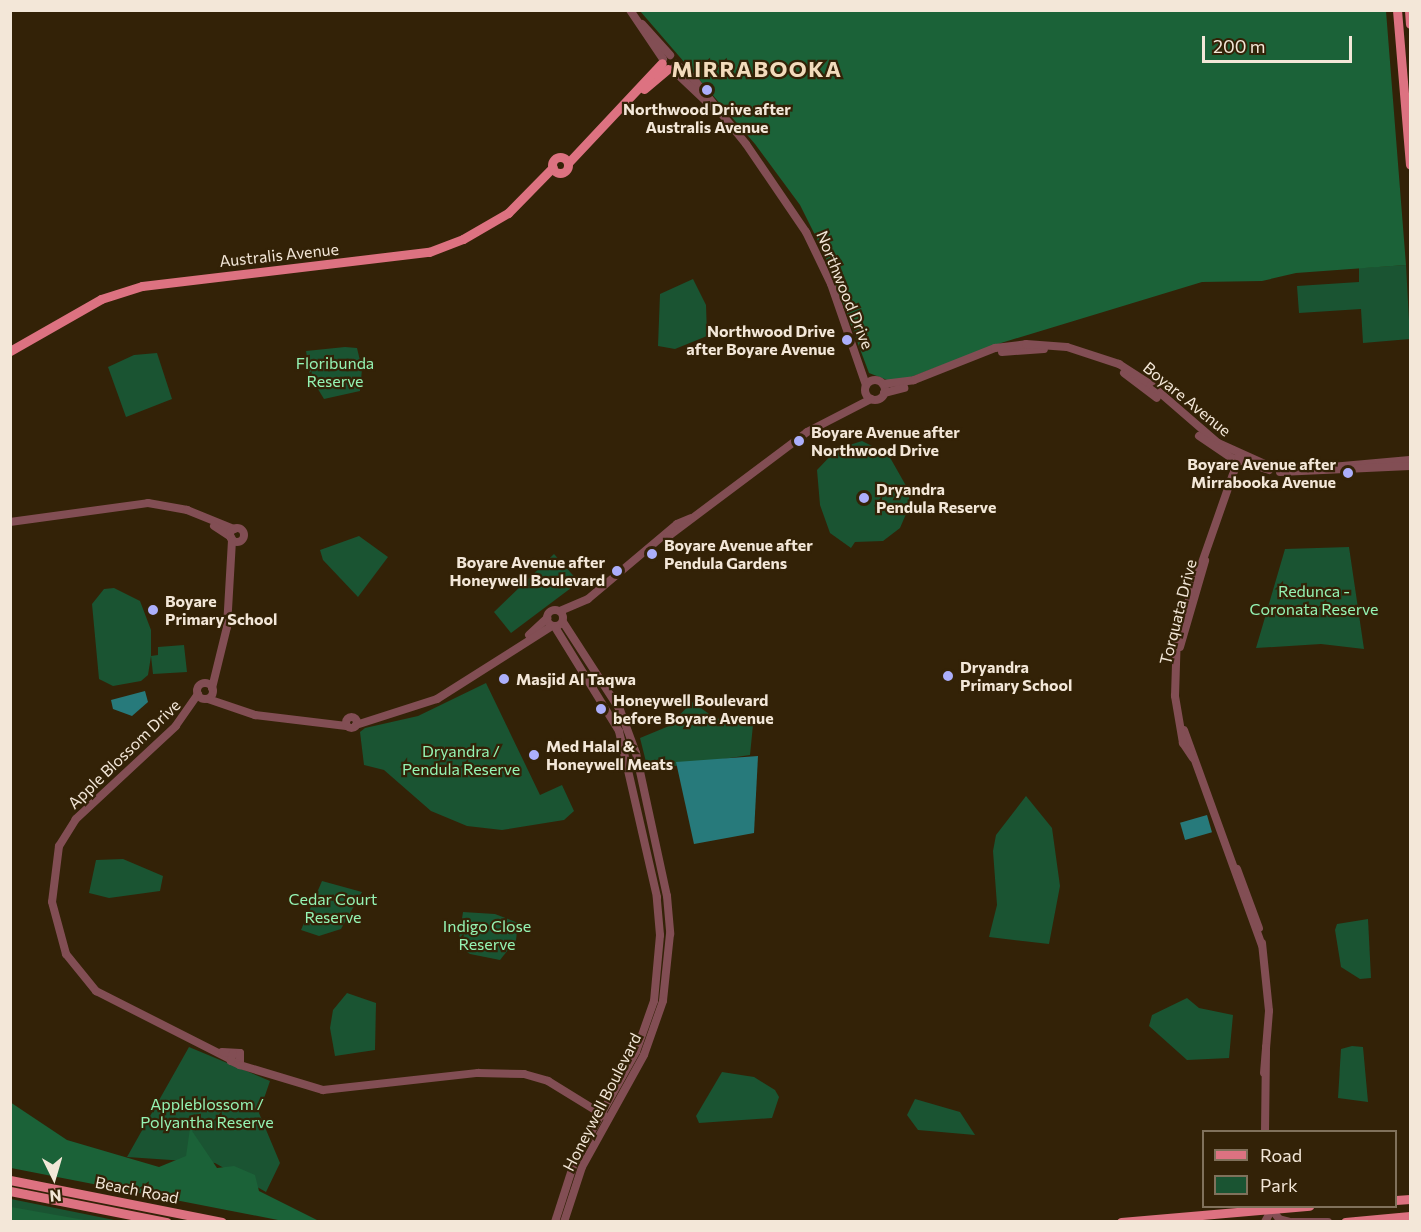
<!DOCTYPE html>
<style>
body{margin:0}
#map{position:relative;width:1421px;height:1232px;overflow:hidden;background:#332207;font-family:Commissioner,sans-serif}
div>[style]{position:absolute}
.green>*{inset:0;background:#1a5432}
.forest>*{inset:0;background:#1b6238}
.water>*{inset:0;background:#277a7b;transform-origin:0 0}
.minor>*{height:8px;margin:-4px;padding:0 4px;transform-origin:4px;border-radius:4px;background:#824e54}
.minor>.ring{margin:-4px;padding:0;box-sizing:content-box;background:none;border:8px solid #824e54;border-radius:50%}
.major>*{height:9px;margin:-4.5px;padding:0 4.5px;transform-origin:4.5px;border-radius:4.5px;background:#dd7281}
.major>.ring{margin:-4.5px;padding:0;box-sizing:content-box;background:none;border:9px solid #dd7281;border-radius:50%}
.dots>*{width:16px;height:16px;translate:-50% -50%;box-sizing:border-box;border:3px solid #332207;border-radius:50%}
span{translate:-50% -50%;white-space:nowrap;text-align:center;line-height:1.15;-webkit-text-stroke:4.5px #332207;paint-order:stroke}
.poi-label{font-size:16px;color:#f3e7d8;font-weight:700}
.right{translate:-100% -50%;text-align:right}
.left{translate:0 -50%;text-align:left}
.street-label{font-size:16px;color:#f3e7d8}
.park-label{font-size:16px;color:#95f4b4}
.district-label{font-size:22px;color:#f2dbbc;font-weight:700;letter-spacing:1.5px}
.frame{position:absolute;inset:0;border:12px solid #f3e7d8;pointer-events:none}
.legend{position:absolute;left:1202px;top:1130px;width:195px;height:78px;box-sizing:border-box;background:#332207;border:2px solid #80715b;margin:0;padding:8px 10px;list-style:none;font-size:18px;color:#f3e7d8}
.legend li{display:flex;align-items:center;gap:12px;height:30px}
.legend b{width:30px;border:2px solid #80715b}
.north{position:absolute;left:24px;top:1148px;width:60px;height:60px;-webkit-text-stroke:4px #332207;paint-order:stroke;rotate:175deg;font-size:16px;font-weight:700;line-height:24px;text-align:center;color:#f3e7d8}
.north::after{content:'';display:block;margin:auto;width:21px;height:27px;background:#f3e7d8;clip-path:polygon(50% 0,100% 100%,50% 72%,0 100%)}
.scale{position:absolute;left:1202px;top:36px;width:150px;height:27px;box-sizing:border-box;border:3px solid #f3e7d8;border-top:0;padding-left:8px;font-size:18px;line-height:21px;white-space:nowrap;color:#f3e7d8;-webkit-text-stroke:4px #332207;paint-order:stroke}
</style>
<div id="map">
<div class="green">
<i style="clip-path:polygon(1406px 265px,1410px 339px,1363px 343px,1361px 309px,1299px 313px,1297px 286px,1359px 282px,1359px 268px)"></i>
<i style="clip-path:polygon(693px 279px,706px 305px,707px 336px,675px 349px,658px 346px,660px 294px)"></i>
<i style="clip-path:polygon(345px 347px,357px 348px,362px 369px,360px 391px,324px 399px,310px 376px,306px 351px)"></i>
<i style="clip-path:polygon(157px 353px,172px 399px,126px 417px,108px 367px,134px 355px)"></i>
<i style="clip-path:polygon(862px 441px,888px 454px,909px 491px,909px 507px,900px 528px,883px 541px,855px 542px,851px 548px,830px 533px,820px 505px,817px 470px,837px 449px)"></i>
<i style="clip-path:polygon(359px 536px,388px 557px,358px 597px,323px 560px,320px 550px)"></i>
<i style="clip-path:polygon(1349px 547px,1364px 649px,1321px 644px,1256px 648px,1285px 549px)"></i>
<i style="clip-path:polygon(554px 554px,579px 582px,511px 633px,494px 612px)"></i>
<i style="clip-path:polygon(114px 588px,140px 601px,151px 630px,151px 656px,158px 655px,158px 647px,184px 645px,187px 672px,153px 674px,151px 656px,148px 675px,141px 681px,113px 686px,99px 679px,92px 604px,104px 589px)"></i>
<i style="clip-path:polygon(486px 683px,540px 795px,562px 785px,574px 811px,564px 820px,502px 830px,467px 826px,431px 811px,384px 770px,364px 765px,360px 732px,365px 728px,418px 716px)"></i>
<i style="clip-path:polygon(692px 702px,715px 718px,753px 725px,750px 755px,648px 770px,640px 738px,669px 726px)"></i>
<i style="clip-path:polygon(1026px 796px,1052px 828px,1060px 886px,1049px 944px,989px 937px,997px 905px,993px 851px,996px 835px)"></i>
<i style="clip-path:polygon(123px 859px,163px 876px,160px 891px,109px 898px,89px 893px,96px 860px)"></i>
<i style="clip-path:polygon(322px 881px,362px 892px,341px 929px,319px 936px,301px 930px)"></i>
<i style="clip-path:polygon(463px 912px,495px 914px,518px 923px,516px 940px,500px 960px,470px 954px,458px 946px)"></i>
<i style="clip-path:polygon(1368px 919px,1371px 978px,1360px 979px,1341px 967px,1335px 930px,1337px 924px)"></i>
<i style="clip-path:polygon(347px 993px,376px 1003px,375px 1050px,335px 1056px,330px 1028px,333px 1010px)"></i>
<i style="clip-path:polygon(1187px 998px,1199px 1008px,1233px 1015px,1229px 1058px,1187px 1060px,1149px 1026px,1152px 1015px)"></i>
<i style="clip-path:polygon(1352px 1046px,1363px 1047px,1368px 1102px,1338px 1098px,1341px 1049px)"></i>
<i style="clip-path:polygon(189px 1047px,270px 1081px,259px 1113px,280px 1163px,266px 1192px,215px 1163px,127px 1157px)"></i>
<i style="clip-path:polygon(722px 1072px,754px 1077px,775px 1090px,779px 1097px,772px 1118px,699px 1123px,696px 1116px)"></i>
<i style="clip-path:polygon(915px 1099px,960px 1112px,975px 1135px,918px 1130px,907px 1115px)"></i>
<i style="clip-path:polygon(11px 1199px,119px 1221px,11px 1221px)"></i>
</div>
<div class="forest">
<i style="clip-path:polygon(640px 11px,1386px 11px,1406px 265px,1296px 273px,1262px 281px,1202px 282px,1001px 343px,895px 383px,869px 373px,824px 253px,800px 205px,755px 144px)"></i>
<i style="clip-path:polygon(10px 1102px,67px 1140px,159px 1167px,186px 1156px,190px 1128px,217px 1168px,234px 1166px,255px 1175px,259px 1191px,319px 1221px,283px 1221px,11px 1168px)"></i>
<i style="clip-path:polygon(10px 1207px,11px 1207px,90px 1221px,11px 1221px)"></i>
</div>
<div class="water">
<i style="clip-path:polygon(145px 691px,148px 702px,132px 716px,113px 709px,111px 700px)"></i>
<i style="clip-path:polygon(758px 756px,754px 833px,694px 844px,676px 762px)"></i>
<i style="left:1207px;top:815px;width:18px;height:28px;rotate:74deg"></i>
</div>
<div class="minor">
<i style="left:630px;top:10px;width:59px;rotate:56deg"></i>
<i style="left:642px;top:24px;width:42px;rotate:47.9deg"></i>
<i style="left:676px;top:64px;width:21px;rotate:39deg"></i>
<i style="left:692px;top:77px;width:86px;rotate:51.1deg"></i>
<i style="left:746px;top:144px;width:107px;rotate:55.7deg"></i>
<i style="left:806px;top:232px;width:58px;rotate:64.3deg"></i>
<i style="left:831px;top:284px;width:107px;rotate:70.9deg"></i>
<i style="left:672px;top:69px;width:54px;rotate:43.5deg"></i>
<i style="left:1002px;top:352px;width:42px;rotate:-4.1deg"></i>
<i style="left:1124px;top:373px;width:41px;rotate:37.1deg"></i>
<i class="ring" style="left:865px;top:380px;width:12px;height:12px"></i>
<i style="left:883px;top:384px;width:31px;rotate:-7deg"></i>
<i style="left:914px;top:380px;width:87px;rotate:-21.6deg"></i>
<i style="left:995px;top:348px;width:31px;rotate:-7deg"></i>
<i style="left:1026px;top:344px;width:41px;rotate:4.2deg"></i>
<i style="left:1067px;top:347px;width:55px;rotate:18.1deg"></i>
<i style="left:1119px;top:364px;width:38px;rotate:33deg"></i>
<i style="left:1151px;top:385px;width:89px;rotate:40.9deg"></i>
<i style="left:1218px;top:443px;width:51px;rotate:24.1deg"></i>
<i style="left:1265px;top:464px;width:44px;rotate:6.5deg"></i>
<i style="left:1309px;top:469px;width:101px;rotate:-5.1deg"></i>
<i style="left:884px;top:393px;width:21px;rotate:-14deg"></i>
<i style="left:1199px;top:436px;width:40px;rotate:34deg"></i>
<i style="left:1232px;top:458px;width:39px;rotate:18deg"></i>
<i style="left:1280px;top:472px;width:130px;rotate:-2.6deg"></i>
<i style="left:10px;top:522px;width:139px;rotate:-7.8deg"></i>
<i style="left:148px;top:503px;width:40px;rotate:10deg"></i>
<i style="left:187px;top:510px;width:51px;rotate:22deg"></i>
<i style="left:214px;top:526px;width:20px;rotate:33deg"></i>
<i class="ring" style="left:230px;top:528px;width:6px;height:6px"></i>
<i style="left:670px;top:535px;width:171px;rotate:-36.9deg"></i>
<i style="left:807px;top:432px;width:72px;rotate:-27.3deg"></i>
<i class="ring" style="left:547px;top:610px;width:8px;height:8px"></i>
<i style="left:560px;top:611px;width:30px;rotate:-23deg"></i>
<i style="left:588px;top:599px;width:116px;rotate:-40.1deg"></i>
<i style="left:677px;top:524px;width:15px;rotate:-23deg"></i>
<i style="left:563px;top:622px;width:105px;rotate:57.1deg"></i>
<i style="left:620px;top:710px;width:46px;rotate:69.6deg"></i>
<i style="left:636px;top:753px;width:146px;rotate:77.8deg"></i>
<i style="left:667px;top:896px;width:38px;rotate:85deg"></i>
<i style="left:670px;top:934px;width:67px;rotate:96deg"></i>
<i style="left:663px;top:1001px;width:57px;rotate:109.4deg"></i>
<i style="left:644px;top:1055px;width:128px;rotate:119deg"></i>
<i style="left:582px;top:1167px;width:58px;rotate:108.1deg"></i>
<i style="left:529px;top:635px;width:25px;rotate:-43deg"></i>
<i style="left:1180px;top:647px;width:90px;rotate:-73.8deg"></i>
<i class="ring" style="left:197px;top:683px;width:8px;height:8px"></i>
<i style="left:212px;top:688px;width:63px;rotate:-76.2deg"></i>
<i style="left:227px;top:627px;width:88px;rotate:-86.7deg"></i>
<i style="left:198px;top:694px;width:39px;rotate:125deg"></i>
<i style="left:176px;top:726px;width:137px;rotate:137.1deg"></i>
<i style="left:76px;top:819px;width:32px;rotate:122deg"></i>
<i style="left:59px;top:846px;width:56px;rotate:97.1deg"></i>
<i style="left:52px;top:902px;width:54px;rotate:74.9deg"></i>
<i style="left:66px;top:954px;width:48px;rotate:51deg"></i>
<i style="left:96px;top:991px;width:150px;rotate:26.9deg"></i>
<i style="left:208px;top:699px;width:50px;rotate:18.8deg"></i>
<i style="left:255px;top:715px;width:92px;rotate:6.9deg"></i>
<i class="ring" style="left:345.5px;top:716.5px;width:3px;height:3px"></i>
<i style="left:356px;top:725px;width:85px;rotate:-17.8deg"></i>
<i style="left:437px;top:699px;width:136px;rotate:-32.4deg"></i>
<i style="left:1184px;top:730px;width:229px;rotate:70.1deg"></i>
<i style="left:1193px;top:758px;width:18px;rotate:-124deg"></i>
<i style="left:1183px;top:743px;width:48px;rotate:-99.7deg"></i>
<i style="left:1175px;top:696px;width:62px;rotate:-88.2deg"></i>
<i style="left:1177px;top:634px;width:188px;rotate:-70.7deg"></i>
<i style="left:1237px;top:869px;width:63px;rotate:69.6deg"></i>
<i style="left:1262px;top:943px;width:68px;rotate:84.1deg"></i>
<i style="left:1269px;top:1011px;width:62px;rotate:94.6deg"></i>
<i style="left:222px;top:1052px;width:18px;rotate:3deg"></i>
<i style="left:240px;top:1053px;width:12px;rotate:90deg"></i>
<i style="left:240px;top:1065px;width:10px;rotate:-156deg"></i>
<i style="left:231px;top:1061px;width:8px;rotate:-76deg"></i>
<i style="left:240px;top:1065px;width:87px;rotate:16.8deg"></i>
<i style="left:323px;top:1090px;width:156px;rotate:-6.3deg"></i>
<i style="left:478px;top:1073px;width:46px;rotate:1.2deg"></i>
<i style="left:524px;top:1074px;width:25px;rotate:16deg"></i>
<i style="left:548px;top:1081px;width:67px;rotate:31.6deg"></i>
<i style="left:1265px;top:1132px;width:85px;rotate:-89.3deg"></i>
<i style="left:1269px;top:1206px;width:16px;rotate:52deg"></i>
<i style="left:1279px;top:1219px;width:11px;rotate:15deg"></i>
<i style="left:555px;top:1222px;width:62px;rotate:-72.1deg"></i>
<i style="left:574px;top:1163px;width:127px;rotate:-60.8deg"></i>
<i style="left:636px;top:1052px;width:54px;rotate:-70.6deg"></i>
<i style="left:654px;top:1001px;width:66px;rotate:-84.8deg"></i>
<i style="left:660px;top:935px;width:38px;rotate:-95deg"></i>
<i style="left:657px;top:897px;width:170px;rotate:-102.9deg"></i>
<i style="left:619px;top:731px;width:122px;rotate:-121.6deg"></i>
<i style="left:1265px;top:1222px;width:17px;rotate:-62deg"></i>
<i style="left:1292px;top:1222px;width:36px"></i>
</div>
<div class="major">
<i style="left:1397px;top:10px;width:155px;rotate:85.2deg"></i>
<i style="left:1409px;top:10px;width:14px;rotate:86deg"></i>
<i style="left:644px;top:89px;width:31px;rotate:-40deg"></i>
<i class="ring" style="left:552px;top:157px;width:7px;height:7px"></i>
<i style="left:568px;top:163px;width:137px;rotate:-46.8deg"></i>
<i style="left:10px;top:351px;width:105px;rotate:-29.7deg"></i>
<i style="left:101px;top:299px;width:43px;rotate:-17.6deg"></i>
<i style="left:142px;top:286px;width:289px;rotate:-6.8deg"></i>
<i style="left:429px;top:252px;width:36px;rotate:-21deg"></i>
<i style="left:463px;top:239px;width:52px;rotate:-30deg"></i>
<i style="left:508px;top:213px;width:64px;rotate:-45.6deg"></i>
<i style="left:10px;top:1180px;width:216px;rotate:11.2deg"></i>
<i style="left:10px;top:1191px;width:160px;rotate:11.2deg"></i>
<i style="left:1396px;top:1200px;width:14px;rotate:-4deg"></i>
<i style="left:1121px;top:1222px;width:189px;rotate:-4.9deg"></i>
<i style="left:1345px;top:1222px;width:65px;rotate:-5.3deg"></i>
</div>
<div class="dots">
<i style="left:707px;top:90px;background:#acaffb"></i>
<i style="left:847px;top:340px;background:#acaffb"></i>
<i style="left:799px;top:441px;background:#acaffb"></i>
<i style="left:1348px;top:473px;background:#acaffb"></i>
<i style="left:864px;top:498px;background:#acaffb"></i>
<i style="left:652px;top:554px;background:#acaffb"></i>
<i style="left:617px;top:571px;background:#acaffb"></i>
<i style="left:153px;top:610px;background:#acaffb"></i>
<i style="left:948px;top:676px;background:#acaffb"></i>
<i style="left:504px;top:679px;background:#acaffb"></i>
<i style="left:601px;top:709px;background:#acaffb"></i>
<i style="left:534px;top:755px;background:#acaffb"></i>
</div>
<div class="poi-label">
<span style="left:707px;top:118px">Northwood Drive after<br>Australis Avenue</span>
<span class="right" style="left:835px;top:340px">Northwood Drive<br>after Boyare Avenue</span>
<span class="left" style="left:811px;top:441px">Boyare Avenue after<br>Northwood Drive</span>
<span class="right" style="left:1336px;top:473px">Boyare Avenue after<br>Mirrabooka Avenue</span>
<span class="left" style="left:876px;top:498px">Dryandra<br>Pendula Reserve</span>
<span class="left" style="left:664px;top:554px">Boyare Avenue after<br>Pendula Gardens</span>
<span class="right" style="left:605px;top:571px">Boyare Avenue after<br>Honeywell Boulevard</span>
<span class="left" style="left:165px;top:610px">Boyare<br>Primary School</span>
<span class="left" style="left:960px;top:676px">Dryandra<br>Primary School</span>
<span class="left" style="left:516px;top:679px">Masjid Al Taqwa</span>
<span class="left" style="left:613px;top:709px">Honeywell Boulevard<br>before Boyare Avenue</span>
<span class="left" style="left:546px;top:755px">Med Halal &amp;<br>Honeywell Meats</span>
</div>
<div class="street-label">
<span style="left:279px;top:255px;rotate:-6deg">Australis Avenue</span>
<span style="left:845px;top:290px;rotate:68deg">Northwood Drive</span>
<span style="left:1187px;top:399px;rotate:39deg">Boyare Avenue</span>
<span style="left:1178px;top:612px;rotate:-76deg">Torquata Drive</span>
<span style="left:124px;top:754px;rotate:-44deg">Apple Blossom Drive</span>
<span style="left:602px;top:1102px;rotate:-63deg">Honeywell Boulevard</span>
<span style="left:137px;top:1190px;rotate:11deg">Beach Road</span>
</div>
<div class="park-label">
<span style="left:335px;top:372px">Floribunda<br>Reserve</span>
<span style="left:1314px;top:600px">Redunca -<br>Coronata Reserve</span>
<span style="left:461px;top:760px">Dryandra /<br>Pendula Reserve</span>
<span style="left:333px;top:908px">Cedar Court<br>Reserve</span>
<span style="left:487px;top:935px">Indigo Close<br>Reserve</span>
<span style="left:207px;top:1113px">Appleblossom /<br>Polyantha Reserve</span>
</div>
<div class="district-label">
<span style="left:757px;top:69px">MIRRABOOKA</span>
</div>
<div class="frame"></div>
<ul class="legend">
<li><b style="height:8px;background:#dd7281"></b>Road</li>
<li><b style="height:16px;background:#1a5432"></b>Park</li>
</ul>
<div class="north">N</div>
<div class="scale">200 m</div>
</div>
